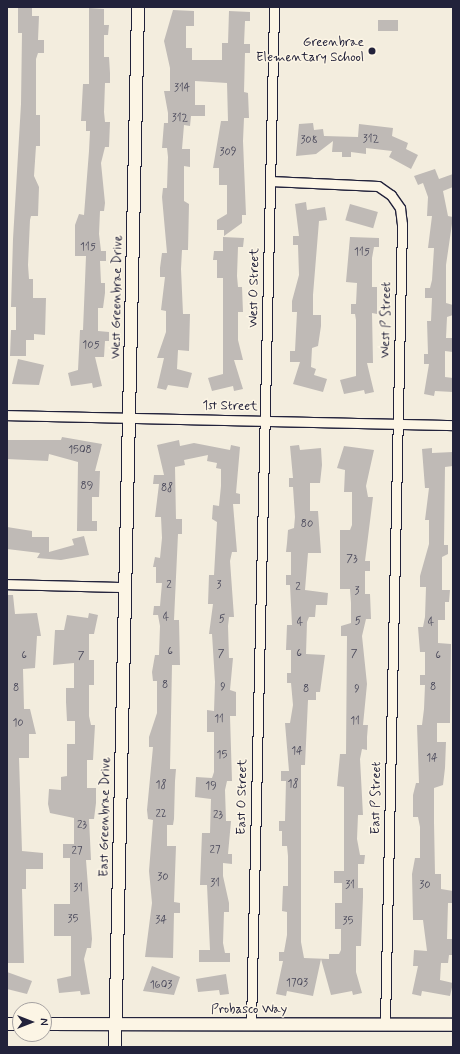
<!DOCTYPE html>
<style>
body{margin:0}
#map{position:relative;width:460px;height:1054px;overflow:hidden;background:#f3edde;font-family:Mynerve,sans-serif}
div>[style]{position:absolute}
.building>*{inset:0;background:#bfbab6;transform-origin:0 0}
.roads{filter:drop-shadow(1px 0 #22223b) drop-shadow(-1px 0 #22223b) drop-shadow(0 1px #22223b) drop-shadow(0 -1px #22223b)}
.minor>*{height:9px;margin:-4.5px;padding:0 4.5px;transform-origin:4.5px;border-radius:4.5px;background:#fcf5e5}
.tertiary>*{height:12px;margin:-6px;padding:0 6px;transform-origin:6px;border-radius:6px;background:#fcf5e5}
.dots>*{width:11px;height:11px;translate:-50% -50%;box-sizing:border-box;border:2px solid #fcf5e5;border-radius:50%}
span{translate:-50% -50%;white-space:nowrap;text-align:center;line-height:1.15;-webkit-text-stroke:3px #fcf5e5;paint-order:stroke}
.number-label{font-size:11px;color:#49485a}
.number-label span{-webkit-text-stroke-width:0}
.poi-label{font-size:13px;color:#22223b}
.right{translate:-100% -50%;text-align:right}
.street-label{font-size:13px;color:#22223b}
.frame{position:absolute;inset:0;border:8px solid #22223b;pointer-events:none}
.north{position:absolute;left:12px;top:1002px;width:40px;height:40px;box-sizing:border-box;background:#fcf5e5;border:1px solid #a5a1a1;border-radius:50%;rotate:90deg;font-size:11px;font-weight:700;line-height:16px;text-align:center;color:#22223b}
.north::after{content:'';display:block;margin:auto;width:14px;height:18px;background:#22223b;clip-path:polygon(50% 0,100% 100%,50% 72%,0 100%)}
</style>
<div id="map">
<div class="building">
<i style="clip-path:polygon(18px 7px,32px 7px,32px 16px,39px 16px,38px 40px,44px 40px,44px 53px,38px 53px,36px 59px,36px 115px,40px 115px,40px 146px,36px 146px,34px 176px,39px 187px,38px 216px,31px 216px,30px 220px,28px 265px,29px 279px,33px 279px,33px 298px,46px 298px,45px 335px,34px 334px,34px 340px,26px 340px,26px 356px,10px 356px,11px 330px,16px 330px,16px 307px,11px 307px,13px 239px,21px 104px,22px 33px,18px 33px)"></i>
<i style="clip-path:polygon(89px 8px,104px 9px,104px 25px,109px 25px,108px 35px,104px 35px,104px 57px,109px 57px,110px 73px,110px 83px,105px 83px,104px 112px,105px 122px,110px 122px,109px 147px,105px 147px,101px 163px,105px 203px,104px 211px,100px 211px,99px 234px,101px 251px,106px 251px,106px 261px,100px 261px,101px 283px,105px 283px,105px 293px,103px 308px,98px 308px,98px 331px,109px 332px,109px 341px,105px 341px,104px 357px,95px 357px,102px 386px,93px 388px,92px 383px,71px 386px,68px 373px,78px 370px,80px 330px,83px 330px,86px 256px,75px 256px,75px 225px,79px 214px,84px 215px,89px 151px,90px 131px,86px 131px,86px 121px,81px 121px,83px 84px,89px 84px)"></i>
<i style="clip-path:polygon(173px 10px,194px 11px,194px 26px,186px 26px,186px 48px,192px 48px,192px 60px,222px 60px,222px 43px,228px 43px,229px 11px,250px 12px,250px 21px,245px 21px,244px 44px,250px 44px,250px 53px,245px 53px,244px 92px,248px 93px,249px 118px,244px 118px,243px 141px,246px 215px,242px 215px,242px 223px,224px 236px,224px 230px,217px 230px,217px 220px,227px 214px,227px 185px,219px 185px,219px 168px,213px 168px,221px 121px,228px 121px,227px 83px,195px 81px,195px 105px,205px 105px,205px 116px,191px 116px,190px 126px,184px 125px,182px 149px,190px 149px,190px 167px,184px 166px,184px 201px,189px 204px,188px 250px,182px 250px,181px 269px,183px 314px,190px 314px,189px 351px,178px 350px,177px 369px,192px 373px,188px 388px,168px 385px,166px 390px,157px 388px,164px 358px,157px 358px,166px 332px,166px 311px,161px 310px,165px 277px,160px 277px,160px 268px,162px 253px,167px 253px,162px 197px,163px 188px,167px 188px,168px 157px,167px 148px,162px 148px,164px 123px,168px 123px,168px 113px,164px 91px,170px 91px,170px 68px,164px 41px)"></i>
<i style="left:378px;top:20px;width:20px;height:11px"></i>
<i style="clip-path:polygon(313px 123px,314px 130px,323px 129px,324px 136px,358px 137px,359px 124px,393px 128px,392px 136px,408px 143px,406px 149px,418px 155px,411px 169px,389px 157px,392px 151px,366px 148px,366px 154px,351px 152px,351px 157px,342px 157px,342px 152px,332px 152px,333px 141px,316px 154px,296px 156px,299px 124px)"></i>
<i style="clip-path:polygon(435px 169px,439px 179px,453px 174px,453px 187px,443px 191px,448px 216px,453px 217px,446px 265px,446px 303px,453px 305px,453px 315px,447px 317px,446px 338px,453px 338px,453px 352px,445px 351px,445px 377px,453px 378px,453px 392px,435px 391px,434px 396px,424px 394px,429px 364px,424px 364px,424px 354px,428px 354px,427px 321px,431px 321px,432px 298px,425px 298px,425px 288px,430px 288px,432px 280px,434px 248px,428px 248px,432px 216px,427px 216px,428px 197px,423px 183px,418px 185px,414px 176px)"></i>
<i style="clip-path:polygon(306px 202px,307px 210px,325px 207px,327px 220px,319px 221px,313px 295px,313px 315px,321px 315px,321px 326px,318px 346px,312px 348px,311px 367px,316px 369px,314px 375px,327px 379px,323px 392px,293px 384px,300px 362px,290px 362px,290px 351px,295px 351px,297px 312px,292px 312px,292px 301px,299px 275px,298px 245px,293px 245px,293px 236px,299px 236px,295px 204px)"></i>
<i style="left:350px;top:204px;width:29px;height:17px;rotate:16deg"></i>
<i style="clip-path:polygon(223px 237px,244px 238px,243px 247px,238px 247px,237px 276px,238px 287px,242px 287px,243px 312px,238px 312px,238px 340px,243px 360px,234px 360px,243px 389px,234px 391px,233px 386px,212px 391px,208px 378px,223px 374px,223px 278px,217px 278px,217px 260px,213px 260px,214px 251px,223px 251px)"></i>
<i style="clip-path:polygon(350px 237px,379px 238px,379px 247px,374px 247px,372px 258px,372px 287px,377px 287px,377px 314px,372px 313px,373px 363px,367px 363px,374px 392px,365px 394px,364px 390px,344px 394px,340px 380px,356px 376px,356px 320px,355px 314px,351px 314px,351px 304px,356px 304px,357px 283px,346px 282px)"></i>
<i style="clip-path:polygon(18px 359px,44px 365px,39px 385px,12px 384px)"></i>
<i style="clip-path:polygon(62px 437px,102px 444px,95px 471px,100px 471px,99px 497px,92px 497px,92px 521px,97px 521px,97px 531px,77px 531px,78px 462px,49px 454px,48px 461px,7px 459px,7px 440px,61px 440px)"></i>
<i style="clip-path:polygon(179px 440px,180px 446px,194px 443px,230px 450px,231px 445px,240px 447px,236px 493px,240px 494px,240px 504px,233px 504px,237px 552px,232px 552px,230px 561px,234px 617px,229px 617px,228px 626px,229px 658px,233px 658px,230px 690px,236px 692px,236px 716px,230px 716px,232px 781px,227px 781px,225px 790px,226px 821px,231px 821px,228px 854px,232px 854px,232px 864px,223px 863px,223px 876px,229px 903px,229px 912px,224px 912px,223px 943px,225px 953px,230px 953px,230px 962px,199px 962px,199px 950px,210px 950px,207px 885px,200px 885px,202px 833px,210px 833px,211px 799px,195px 797px,196px 777px,212px 778px,214px 772px,214px 732px,207px 732px,207px 710px,214px 711px,215px 682px,212px 634px,209px 634px,213px 604px,208px 604px,209px 575px,214px 575px,217px 522px,212px 519px,213px 505px,219px 506px,221px 486px,221px 469px,216px 468px,217px 463px,207px 461px,208px 455px,184px 460px,185px 465px,175px 467px,176px 519px,182px 519px,182px 534px,178px 534px,174px 620px,179px 620px,180px 665px,172px 665px,170px 769px,176px 769px,175px 781px,174px 819px,173px 825px,167px 825px,167px 846px,176px 846px,174px 902px,180px 903px,180px 913px,174px 913px,173px 958px,145px 957px,152px 903px,149px 871px,153px 820px,148px 819px,147px 810px,153px 747px,149px 747px,149px 737px,157px 713px,157px 681px,153px 681px,152px 672px,155px 655px,159px 655px,160px 626px,158px 615px,153px 615px,154px 606px,160px 606px,162px 583px,156px 583px,156px 567px,153px 567px,155px 557px,160px 558px,162px 538px,161px 517px,155px 517px,159px 484px,153px 484px,154px 475px,164px 475px,157px 445px)"></i>
<i style="clip-path:polygon(299px 445px,300px 450px,321px 448px,322px 465px,320px 483px,310px 483px,310px 511px,318px 511px,321px 553px,308px 553px,305px 590px,328px 593px,327px 605px,316px 605px,315px 617px,309px 617px,307px 622px,306px 654px,325px 655px,320px 692px,316px 692px,316px 700px,308px 700px,305px 765px,301px 765px,301px 942px,304px 958px,329px 959px,329px 954px,339px 954px,341px 950px,341px 929px,335px 929px,335px 903px,342px 903px,342px 883px,334px 883px,334px 871px,344px 871px,344px 787px,337px 786px,340px 754px,346px 754px,347px 636px,341px 636px,341px 626px,351px 623px,351px 603px,350px 589px,340px 589px,340px 530px,350px 530px,352px 525px,352px 492px,344px 492px,345px 470px,337px 468px,344px 446px,374px 450px,366px 486px,368px 497px,373px 497px,365px 561px,370px 561px,370px 571px,365px 571px,365px 594px,370px 594px,371px 619px,366px 619px,362px 636px,367px 684px,363px 725px,368px 725px,367px 737px,367px 750px,362px 749px,360px 759px,363px 815px,358px 815px,357px 839px,360px 855px,365px 855px,364px 864px,358px 864px,358px 888px,363px 888px,363px 897px,361px 946px,356px 946px,356px 972px,362px 993px,353px 995px,352px 991px,331px 995px,321px 959px,313px 996px,287px 991px,286px 996px,276px 994px,283px 961px,279px 961px,279px 952px,284px 952px,287px 935px,287px 912px,282px 911px,283px 886px,288px 886px,288px 856px,287px 846px,282px 846px,282px 831px,279px 831px,279px 821px,285px 821px,286px 781px,281px 781px,281px 771px,289px 771px,285px 723px,290px 723px,293px 705px,291px 683px,287px 683px,287px 673px,291px 673px,291px 650px,286px 650px,287px 625px,292px 625px,290px 585px,286px 585px,286px 575px,291px 575px,291px 552px,286px 552px,287px 543px,288px 530px,294px 528px,295px 517px,293px 487px,289px 487px,289px 478px,293px 478px,290px 446px)"></i>
<i style="clip-path:polygon(432px 448px,432px 453px,453px 452px,453px 466px,445px 467px,444px 545px,448px 545px,448px 554px,442px 557px,442px 590px,450px 590px,449px 602px,445px 602px,445px 620px,438px 620px,438px 643px,451px 644px,450px 723px,437px 723px,437px 742px,446px 742px,445px 768px,443px 785px,434px 788px,434px 822px,435px 874px,441px 874px,441px 889px,453px 891px,453px 903px,448px 903px,447px 939px,453px 939px,453px 955px,449px 955px,448px 963px,441px 963px,440px 980px,453px 983px,450px 996px,422px 991px,421px 996px,412px 994px,418px 966px,413px 966px,414px 950px,427px 951px,423px 920px,413px 920px,412px 874px,415px 858px,420px 858px,420px 827px,418px 817px,413px 817px,413px 795px,416px 783px,419px 783px,417px 725px,422px 725px,424px 709px,425px 685px,420px 685px,420px 675px,425px 675px,425px 652px,420px 652px,418px 627px,423px 627px,425px 617px,426px 587px,420px 587px,420px 576px,429px 544px,429px 520px,425px 520px,429px 488px,425px 488px,422px 449px)"></i>
<i style="clip-path:polygon(7px 527px,32px 531px,32px 537px,49px 537px,49px 552px,74px 545px,72px 539px,84px 536px,89px 555px,61px 560px,37px 558px,40px 553px,7px 549px)"></i>
<i style="clip-path:polygon(7px 595px,13px 595px,15px 614px,37px 613px,41px 636px,37px 636px,35px 668px,23px 669px,24px 709px,30px 709px,36px 734px,29px 734px,29px 758px,19px 758px,22px 851px,43px 853px,43px 869px,26px 869px,26px 889px,22px 889px,24px 963px,7px 963px)"></i>
<i style="clip-path:polygon(89px 613px,98px 615px,94px 634px,89px 634px,89px 660px,94px 660px,94px 685px,89px 685px,89px 716px,91px 725px,95px 725px,93px 760px,87px 760px,87px 788px,96px 788px,96px 803px,94px 819px,89px 819px,91px 860px,86px 860px,92px 939px,91px 948px,87px 948px,84px 959px,90px 994px,81px 995px,80px 991px,59px 993px,57px 979px,71px 976px,71px 936px,54px 936px,54px 904px,70px 904px,70px 858px,63px 858px,63px 844px,74px 844px,74px 818px,50px 813px,48px 804px,49px 789px,61px 790px,61px 777px,67px 776px,67px 744px,75px 744px,75px 721px,67px 721px,66px 702px,66px 688px,74px 688px,74px 663px,53px 665px,55px 630px,64px 630px,67px 615px,88px 618px)"></i>
<i style="clip-path:polygon(152px 966px,180px 977px,174px 995px,143px 991px)"></i>
<i style="clip-path:polygon(7px 972px,32px 981px,27px 994px,7px 989px)"></i>
<i style="clip-path:polygon(226px 974px,229px 994px,220px 995px,219px 990px,198px 992px,196px 979px)"></i>
</div>
<div class="roads">
<div class="minor">
<i style="left:270px;top:181px;width:108px;rotate:2.7deg"></i>
<i style="left:378px;top:186px;width:16px;rotate:35deg"></i>
<i style="left:391px;top:195px;width:16px;rotate:55deg"></i>
<i style="left:400px;top:208px;width:16px;rotate:83deg"></i>
<i style="left:402px;top:224px;width:800px;rotate:91.22deg"></i>
<i style="left:7px;top:415px;width:446px;rotate:1.3deg"></i>
<i style="left:7px;top:584px;width:118px;rotate:1.5deg"></i>
<i style="left:251px;top:1024px;width:1017px;rotate:-88.7deg"></i>
</div>
<div class="tertiary">
<i style="left:7px;top:1024px;width:13px"></i>
<i style="left:44px;top:1024px;width:409px;rotate:0.1deg"></i>
<i style="left:115px;top:1047px;width:1040px;rotate:-88.73deg"></i>
</div>
</div>
<div class="dots">
<i style="left:372px;top:51px;background:#22223b"></i>
</div>
<div class="number-label">
<span style="left:182px;top:88px">314</span>
<span style="left:180px;top:118px">312</span>
<span style="left:371px;top:139px">312</span>
<span style="left:309px;top:140px">308</span>
<span style="left:228px;top:152px">309</span>
<span style="left:88px;top:247px">115</span>
<span style="left:362px;top:252px">115</span>
<span style="left:91px;top:345px">105</span>
<span style="left:80px;top:450px">1508</span>
<span style="left:87px;top:486px">89</span>
<span style="left:167px;top:488px">88</span>
<span style="left:307px;top:524px">80</span>
<span style="left:352px;top:559px">73</span>
<span style="left:169px;top:585px">2</span>
<span style="left:219px;top:585px">3</span>
<span style="left:298px;top:587px">2</span>
<span style="left:357px;top:591px">3</span>
<span style="left:166px;top:617px">4</span>
<span style="left:222px;top:619px">5</span>
<span style="left:358px;top:621px">5</span>
<span style="left:300px;top:622px">4</span>
<span style="left:431px;top:622px">4</span>
<span style="left:170px;top:651px">6</span>
<span style="left:299px;top:653px">6</span>
<span style="left:221px;top:654px">7</span>
<span style="left:354px;top:654px">7</span>
<span style="left:24px;top:655px">6</span>
<span style="left:438px;top:655px">6</span>
<span style="left:81px;top:656px">7</span>
<span style="left:165px;top:685px">8</span>
<span style="left:223px;top:687px">9</span>
<span style="left:433px;top:687px">8</span>
<span style="left:16px;top:688px">8</span>
<span style="left:306px;top:689px">8</span>
<span style="left:357px;top:689px">9</span>
<span style="left:219px;top:719px">11</span>
<span style="left:355px;top:721px">11</span>
<span style="left:18px;top:723px">10</span>
<span style="left:297px;top:751px">14</span>
<span style="left:222px;top:755px">15</span>
<span style="left:432px;top:758px">14</span>
<span style="left:293px;top:784px">18</span>
<span style="left:161px;top:785px">18</span>
<span style="left:211px;top:786px">19</span>
<span style="left:161px;top:814px">22</span>
<span style="left:218px;top:815px">23</span>
<span style="left:82px;top:825px">23</span>
<span style="left:215px;top:850px">27</span>
<span style="left:77px;top:851px">27</span>
<span style="left:163px;top:877px">30</span>
<span style="left:215px;top:883px">31</span>
<span style="left:350px;top:885px">31</span>
<span style="left:425px;top:885px">30</span>
<span style="left:78px;top:888px">31</span>
<span style="left:73px;top:919px">35</span>
<span style="left:161px;top:920px">34</span>
<span style="left:348px;top:921px">35</span>
<span style="left:297px;top:983px">1703</span>
<span style="left:161px;top:985px">1603</span>
</div>
<div class="poi-label">
<span class="right" style="left:364px;top:51px">Greenbrae<br>Elementary School</span>
</div>
<div class="street-label">
<span style="left:255px;top:288px;rotate:-89deg">West O Street</span>
<span style="left:118px;top:297px;rotate:-89deg">West Greenbrae Drive</span>
<span style="left:387px;top:320px;rotate:-89deg">West P Street</span>
<span style="left:230px;top:407px;rotate:1deg">1st Street</span>
<span style="left:243px;top:797px;rotate:-89deg">East O Street</span>
<span style="left:377px;top:798px;rotate:-89deg">East P Street</span>
<span style="left:106px;top:817px;rotate:-89deg">East Greenbrae Drive</span>
<span style="left:249px;top:1010px">Probasco Way</span>
</div>
<div class="frame"></div>
<div class="north">N</div>
</div>
